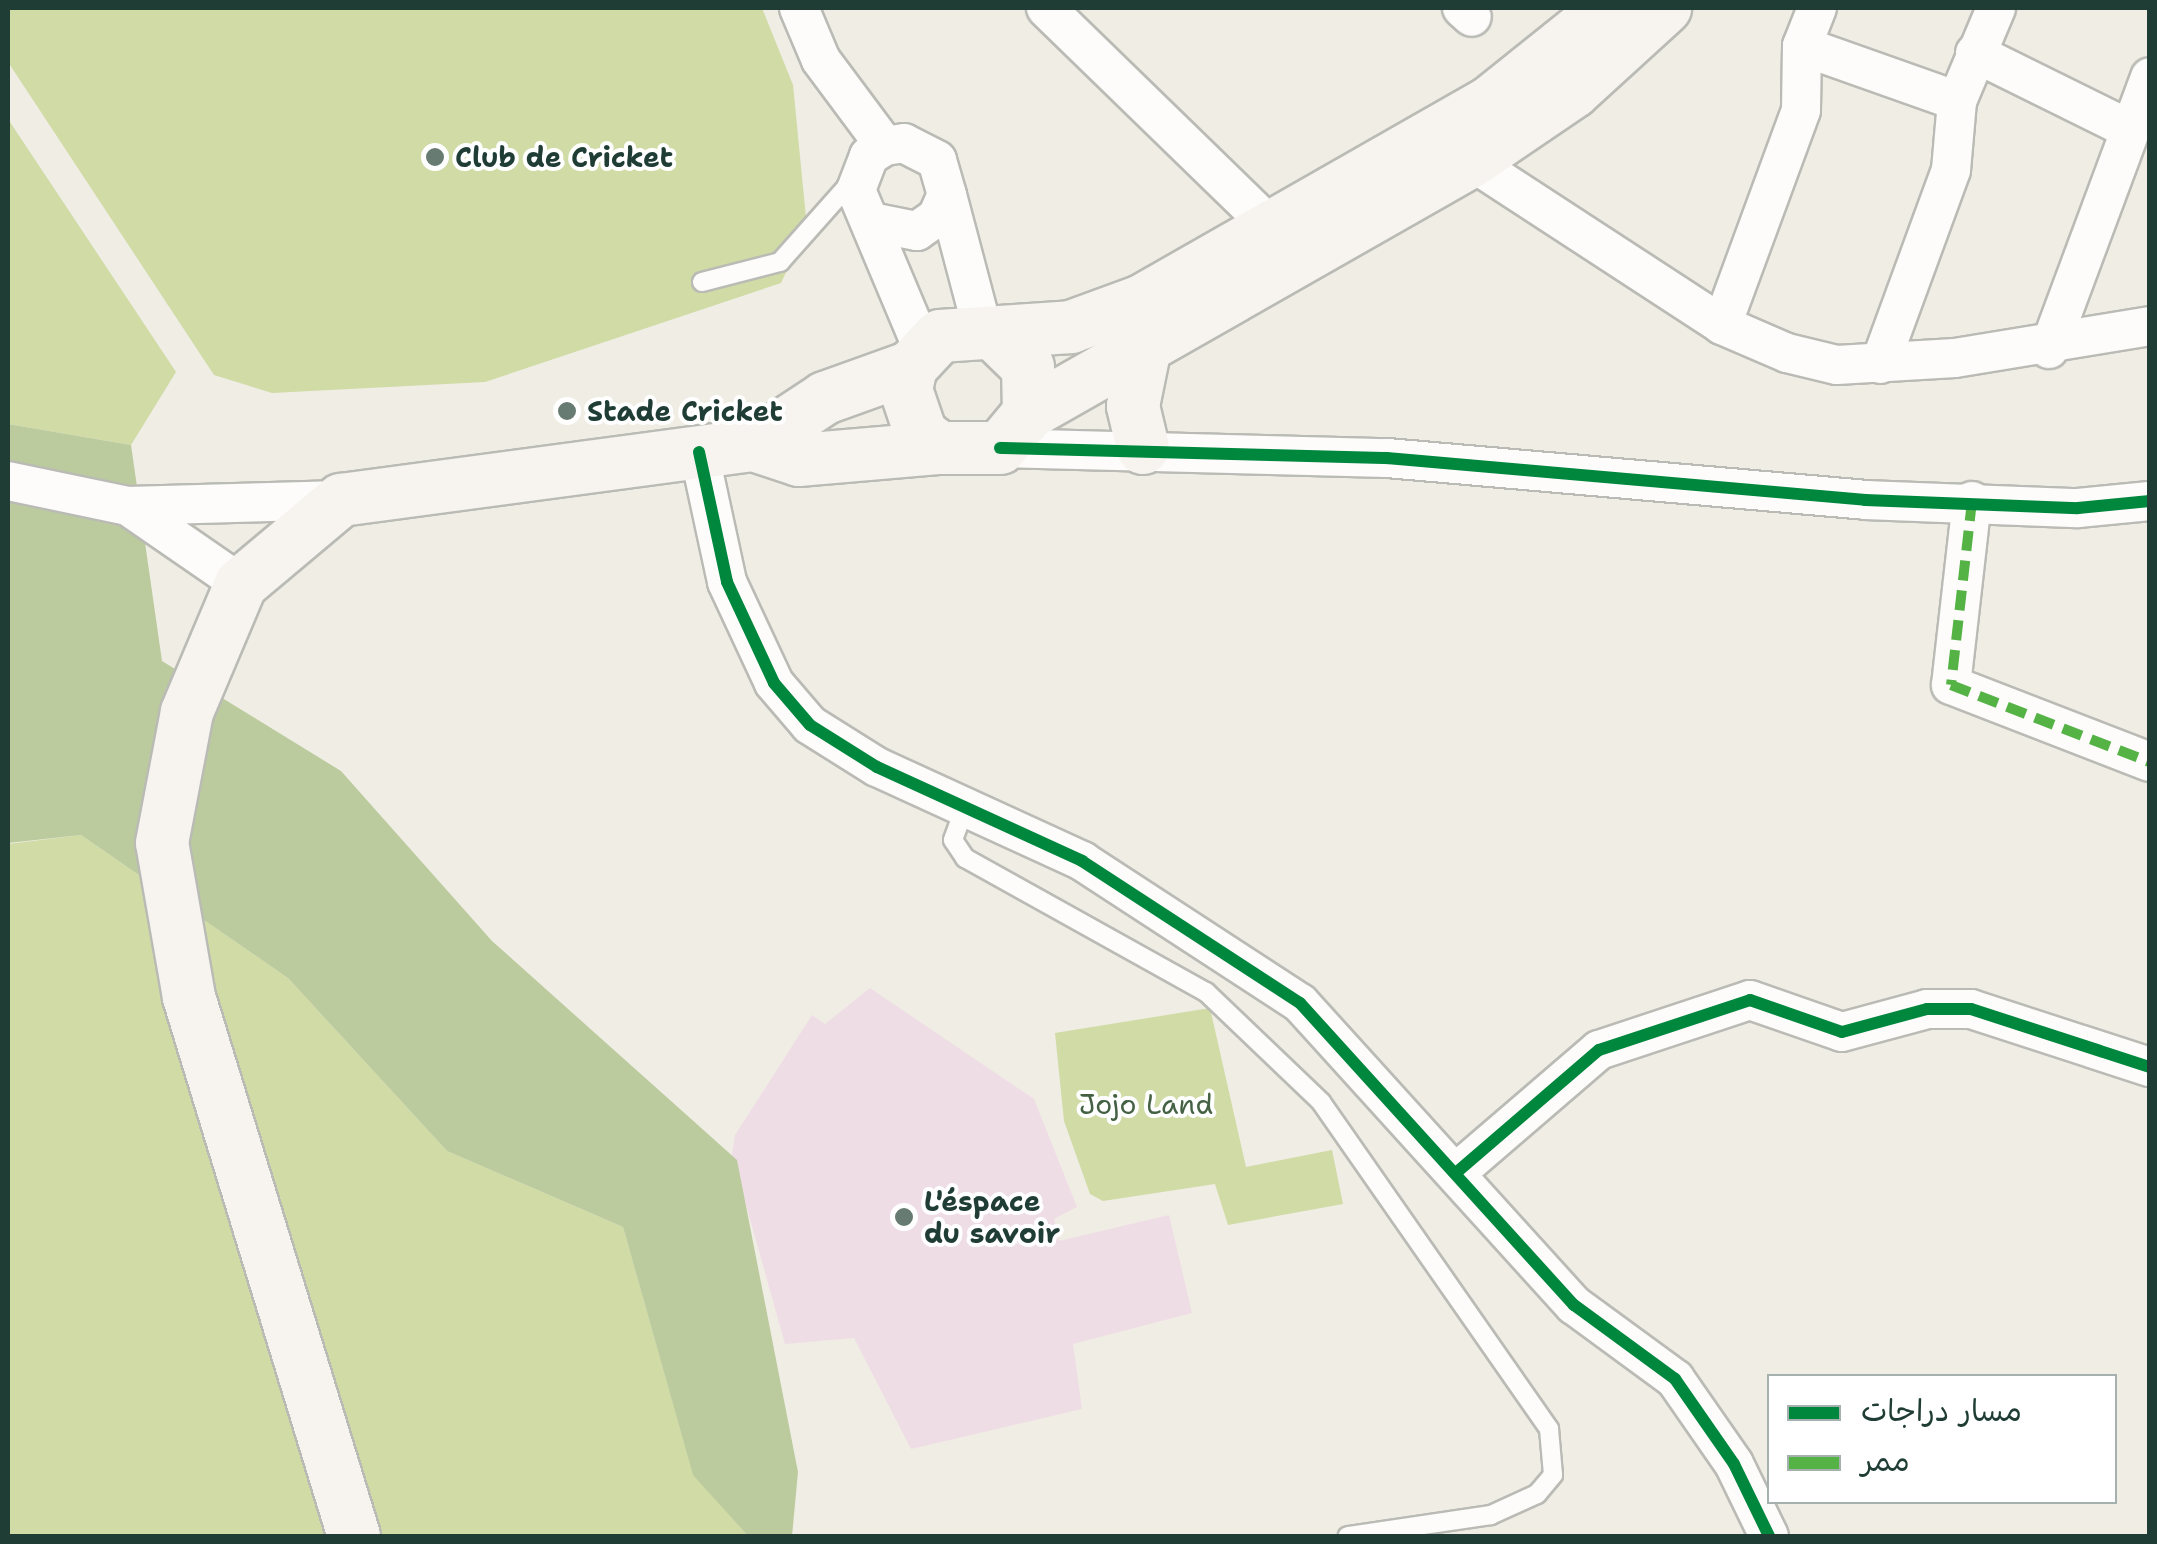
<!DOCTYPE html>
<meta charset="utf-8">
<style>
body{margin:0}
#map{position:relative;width:2157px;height:1544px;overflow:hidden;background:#f0ede4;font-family:"Shantell Sans","Playpen Sans Arabic",sans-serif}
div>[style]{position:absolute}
.built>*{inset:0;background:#efdde6}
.green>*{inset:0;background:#d0dba6}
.forest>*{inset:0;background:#bbcb9e}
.roads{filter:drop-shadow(2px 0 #babbb5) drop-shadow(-2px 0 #babbb5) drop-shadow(0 2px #babbb5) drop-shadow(0 -2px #babbb5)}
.service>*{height:18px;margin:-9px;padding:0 9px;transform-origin:9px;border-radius:9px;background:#fdfcfb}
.minor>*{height:38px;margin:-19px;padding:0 19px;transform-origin:19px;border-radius:19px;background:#fdfcfb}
.secondary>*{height:52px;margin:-26px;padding:0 26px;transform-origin:26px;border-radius:26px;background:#f7f4f0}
.quiet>*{height:10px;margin-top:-5px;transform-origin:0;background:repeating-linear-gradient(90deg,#55b346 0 20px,transparent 0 30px)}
.cycleway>*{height:12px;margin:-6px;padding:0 6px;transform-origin:6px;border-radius:6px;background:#00873e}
.dots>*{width:28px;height:28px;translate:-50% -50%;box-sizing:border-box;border:5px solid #fff;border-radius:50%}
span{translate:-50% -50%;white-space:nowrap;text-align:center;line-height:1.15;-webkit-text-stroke:8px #fff;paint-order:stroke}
.poi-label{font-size:28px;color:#1f3d34;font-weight:700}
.left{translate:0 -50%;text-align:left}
.park-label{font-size:28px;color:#446144}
.frame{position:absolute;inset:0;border:10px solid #1f3d34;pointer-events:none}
.legend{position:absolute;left:1767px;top:1374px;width:350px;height:130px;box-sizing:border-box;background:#fff;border:2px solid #a5b1ae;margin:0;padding:12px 18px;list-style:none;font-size:30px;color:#1f3d34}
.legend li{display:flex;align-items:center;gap:20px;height:50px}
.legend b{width:50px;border:2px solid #a5b1ae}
</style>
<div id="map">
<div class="built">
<i style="clip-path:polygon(870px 988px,1034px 1099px,1077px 1207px,1054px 1219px,1059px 1241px,1169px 1215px,1192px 1313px,1073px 1344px,1082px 1409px,911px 1449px,854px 1338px,785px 1344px,732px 1155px,735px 1135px,812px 1015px,825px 1024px)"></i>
</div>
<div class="green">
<i style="clip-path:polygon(8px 8px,762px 8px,793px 85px,807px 228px,781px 283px,485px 382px,272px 393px,214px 375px,8px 62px)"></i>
<i style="clip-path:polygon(8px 119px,176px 372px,131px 445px,8px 424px)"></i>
<i style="clip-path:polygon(81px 835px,288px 978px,447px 1151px,623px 1227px,693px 1474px,748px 1536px,8px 1536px,8px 844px)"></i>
<i style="clip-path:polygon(1210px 1008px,1246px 1167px,1332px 1150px,1343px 1204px,1228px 1225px,1215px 1184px,1103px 1201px,1090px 1194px,1064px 1121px,1055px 1033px)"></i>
</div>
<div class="forest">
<i style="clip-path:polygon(8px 424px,131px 445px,162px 661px,341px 771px,492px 941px,737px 1160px,798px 1472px,792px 1536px,748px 1536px,693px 1475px,623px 1227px,447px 1151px,288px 978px,81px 835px,8px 843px)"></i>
</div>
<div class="roads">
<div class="service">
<i style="left:702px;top:282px;width:81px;rotate:-14.4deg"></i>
<i style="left:780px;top:262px;width:108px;rotate:-48.4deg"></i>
<i style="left:965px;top:807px;width:35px;rotate:110deg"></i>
<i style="left:953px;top:840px;width:22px;rotate:56deg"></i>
<i style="left:965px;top:858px;width:276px;rotate:29.1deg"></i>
<i style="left:1206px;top:992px;width:159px;rotate:43.7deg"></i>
<i style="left:1321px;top:1102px;width:399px;rotate:55.1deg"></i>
<i style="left:1549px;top:1429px;width:46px;rotate:85deg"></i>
<i style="left:1553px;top:1475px;width:25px;rotate:130deg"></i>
<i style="left:1537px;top:1494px;width:51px;rotate:155.5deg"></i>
<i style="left:1491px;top:1515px;width:145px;rotate:171.6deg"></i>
</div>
<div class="minor">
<i style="left:799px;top:8px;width:56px;rotate:67.1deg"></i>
<i style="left:821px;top:60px;width:107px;rotate:53.3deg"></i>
<i style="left:1046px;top:8px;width:320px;rotate:44.2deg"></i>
<i style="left:1462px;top:8px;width:13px;rotate:42deg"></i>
<i style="left:1802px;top:46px;width:164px;rotate:19.5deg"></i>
<i style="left:1975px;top:53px;width:167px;rotate:26.3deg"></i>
<i style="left:1454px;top:150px;width:320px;rotate:33.1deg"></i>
<i style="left:1722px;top:325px;width:71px;rotate:23.3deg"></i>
<i style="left:1787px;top:353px;width:51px;rotate:13.5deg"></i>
<i style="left:1837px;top:365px;width:118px;rotate:-3.4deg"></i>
<i style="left:1955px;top:358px;width:198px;rotate:-9.3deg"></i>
<i style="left:947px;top:195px;width:141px;rotate:75.2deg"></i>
<i style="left:871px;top:222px;width:47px;rotate:11.1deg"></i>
<i style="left:917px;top:231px;width:24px;rotate:-35deg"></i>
<i style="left:937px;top:217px;width:24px;rotate:-66deg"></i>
<i style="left:947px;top:195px;width:36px;rotate:-106deg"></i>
<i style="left:937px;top:160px;width:37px;rotate:-153deg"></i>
<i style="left:904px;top:143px;width:19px;rotate:171deg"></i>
<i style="left:885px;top:146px;width:19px;rotate:148deg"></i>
<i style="left:869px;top:156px;width:36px;rotate:111deg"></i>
<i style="left:856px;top:190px;width:173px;rotate:67.2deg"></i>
<i style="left:1722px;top:325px;width:229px;rotate:-69.8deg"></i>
<i style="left:1801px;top:110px;width:64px;rotate:-89.1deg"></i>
<i style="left:1802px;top:46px;width:41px;rotate:-68.5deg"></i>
<i style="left:2049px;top:349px;width:290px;rotate:-69.6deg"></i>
<i style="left:1880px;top:364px;width:207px;rotate:-69.9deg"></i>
<i style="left:1951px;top:170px;width:69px;rotate:-85deg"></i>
<i style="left:1957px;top:101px;width:101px;rotate:-67.2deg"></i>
<i style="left:1000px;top:448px;width:387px;rotate:1.5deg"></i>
<i style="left:1387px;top:458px;width:480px;rotate:5deg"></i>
<i style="left:1865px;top:500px;width:213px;rotate:2.2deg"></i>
<i style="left:2078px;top:508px;width:72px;rotate:-5.6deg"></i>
<i style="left:699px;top:452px;width:133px;rotate:77.8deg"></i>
<i style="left:727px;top:582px;width:111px;rotate:65deg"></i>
<i style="left:774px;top:683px;width:55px;rotate:49.4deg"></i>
<i style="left:810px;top:725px;width:79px;rotate:32.1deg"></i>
<i style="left:877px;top:767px;width:226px;rotate:24.6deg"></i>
<i style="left:1082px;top:861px;width:260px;rotate:33.1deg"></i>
<i style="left:1300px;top:1003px;width:408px;rotate:47.8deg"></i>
<i style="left:1574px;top:1305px;width:125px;rotate:36.2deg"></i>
<i style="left:1675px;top:1379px;width:103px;rotate:55.2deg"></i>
<i style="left:1734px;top:1464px;width:80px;rotate:64.1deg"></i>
<i style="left:8px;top:481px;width:123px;rotate:11.8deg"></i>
<i style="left:128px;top:506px;width:137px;rotate:34.6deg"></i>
<i style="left:1972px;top:501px;width:185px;rotate:96.5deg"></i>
<i style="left:1951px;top:685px;width:213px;rotate:21.2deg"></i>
<i style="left:128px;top:506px;width:213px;rotate:-1.6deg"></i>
<i style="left:1457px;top:1172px;width:187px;rotate:-40.7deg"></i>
<i style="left:1599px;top:1050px;width:159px;rotate:-18.3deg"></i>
<i style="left:1750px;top:1000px;width:97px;rotate:19.2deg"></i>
<i style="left:1842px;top:1032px;width:88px;rotate:-15.1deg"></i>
<i style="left:1927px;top:1009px;width:44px"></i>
<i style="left:1971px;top:1009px;width:188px;rotate:18deg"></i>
</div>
<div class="secondary">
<i style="left:994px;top:334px;width:47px;rotate:44.1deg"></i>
<i style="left:1028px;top:367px;width:46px;rotate:88.8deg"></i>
<i style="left:1029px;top:413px;width:45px;rotate:129.6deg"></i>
<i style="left:1000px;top:448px;width:60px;rotate:180deg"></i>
<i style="left:940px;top:448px;width:24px;rotate:-144deg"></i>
<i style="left:921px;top:434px;width:46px;rotate:-108.8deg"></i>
<i style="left:906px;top:390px;width:24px;rotate:-78deg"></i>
<i style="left:911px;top:367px;width:42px;rotate:-46.9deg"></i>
<i style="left:940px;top:336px;width:131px;rotate:-3.9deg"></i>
<i style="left:1071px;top:327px;width:76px;rotate:-20.1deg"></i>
<i style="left:1142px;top:301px;width:398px;rotate:-29.7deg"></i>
<i style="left:1488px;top:104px;width:154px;rotate:-38.7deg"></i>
<i style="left:1029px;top:413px;width:507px;rotate:-29.65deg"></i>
<i style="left:1470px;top:162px;width:125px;rotate:-34.2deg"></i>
<i style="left:1573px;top:92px;width:125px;rotate:-42.4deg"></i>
<i style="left:754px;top:445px;width:85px;rotate:-33.5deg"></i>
<i style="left:825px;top:398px;width:91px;rotate:-19.8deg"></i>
<i style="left:1143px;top:448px;width:43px;rotate:-103.4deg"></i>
<i style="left:1133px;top:406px;width:65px;rotate:-78.5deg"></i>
<i style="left:354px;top:1536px;width:564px;rotate:-107.02deg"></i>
<i style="left:189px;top:997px;width:156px;rotate:-99.9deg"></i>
<i style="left:162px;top:843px;width:133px;rotate:-79.2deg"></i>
<i style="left:187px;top:712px;width:139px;rotate:-67.1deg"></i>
<i style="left:241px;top:584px;width:131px;rotate:-40deg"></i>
<i style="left:341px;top:500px;width:417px;rotate:-7.6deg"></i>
<i style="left:754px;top:445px;width:47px;rotate:18.4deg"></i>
<i style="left:799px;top:460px;width:142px;rotate:-4.9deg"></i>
</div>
</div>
<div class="quiet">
<i style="left:1972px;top:501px;width:185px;rotate:96.5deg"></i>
<i style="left:1951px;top:685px;width:213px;rotate:21.2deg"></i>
</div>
<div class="cycleway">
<i style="left:1000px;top:448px;width:387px;rotate:1.5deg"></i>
<i style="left:1387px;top:458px;width:480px;rotate:5deg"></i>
<i style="left:1865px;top:500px;width:213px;rotate:2.2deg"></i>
<i style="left:2078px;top:508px;width:72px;rotate:-5.6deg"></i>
<i style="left:699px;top:452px;width:133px;rotate:77.8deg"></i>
<i style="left:727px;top:582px;width:111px;rotate:65deg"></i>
<i style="left:774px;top:683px;width:55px;rotate:49.4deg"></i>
<i style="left:810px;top:725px;width:79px;rotate:32.1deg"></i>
<i style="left:877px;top:767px;width:226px;rotate:24.6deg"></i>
<i style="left:1082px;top:861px;width:260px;rotate:33.1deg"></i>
<i style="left:1300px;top:1003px;width:408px;rotate:47.8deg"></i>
<i style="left:1574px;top:1305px;width:125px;rotate:36.2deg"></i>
<i style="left:1675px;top:1379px;width:103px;rotate:55.2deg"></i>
<i style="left:1734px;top:1464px;width:80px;rotate:64.1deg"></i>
<i style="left:1457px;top:1172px;width:187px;rotate:-40.7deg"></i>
<i style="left:1599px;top:1050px;width:159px;rotate:-18.3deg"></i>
<i style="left:1750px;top:1000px;width:97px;rotate:19.2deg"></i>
<i style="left:1842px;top:1032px;width:88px;rotate:-15.1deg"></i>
<i style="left:1927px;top:1009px;width:44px"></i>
<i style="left:1971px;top:1009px;width:188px;rotate:18deg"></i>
</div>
<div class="dots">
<i style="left:435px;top:157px;background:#687b72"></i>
<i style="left:567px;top:411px;background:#687b72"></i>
<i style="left:904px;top:1217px;background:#687b72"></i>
</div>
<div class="poi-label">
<span class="left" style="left:455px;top:157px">Club de Cricket</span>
<span class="left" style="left:587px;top:411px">Stade Cricket</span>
<span class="left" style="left:924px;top:1217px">L'éspace<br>du savoir</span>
</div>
<div class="park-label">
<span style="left:1146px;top:1104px">Jojo Land</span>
</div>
<div class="frame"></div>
<ul class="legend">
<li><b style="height:12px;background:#00873e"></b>مسار دراجات</li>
<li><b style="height:12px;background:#55b346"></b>ممر</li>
</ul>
</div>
